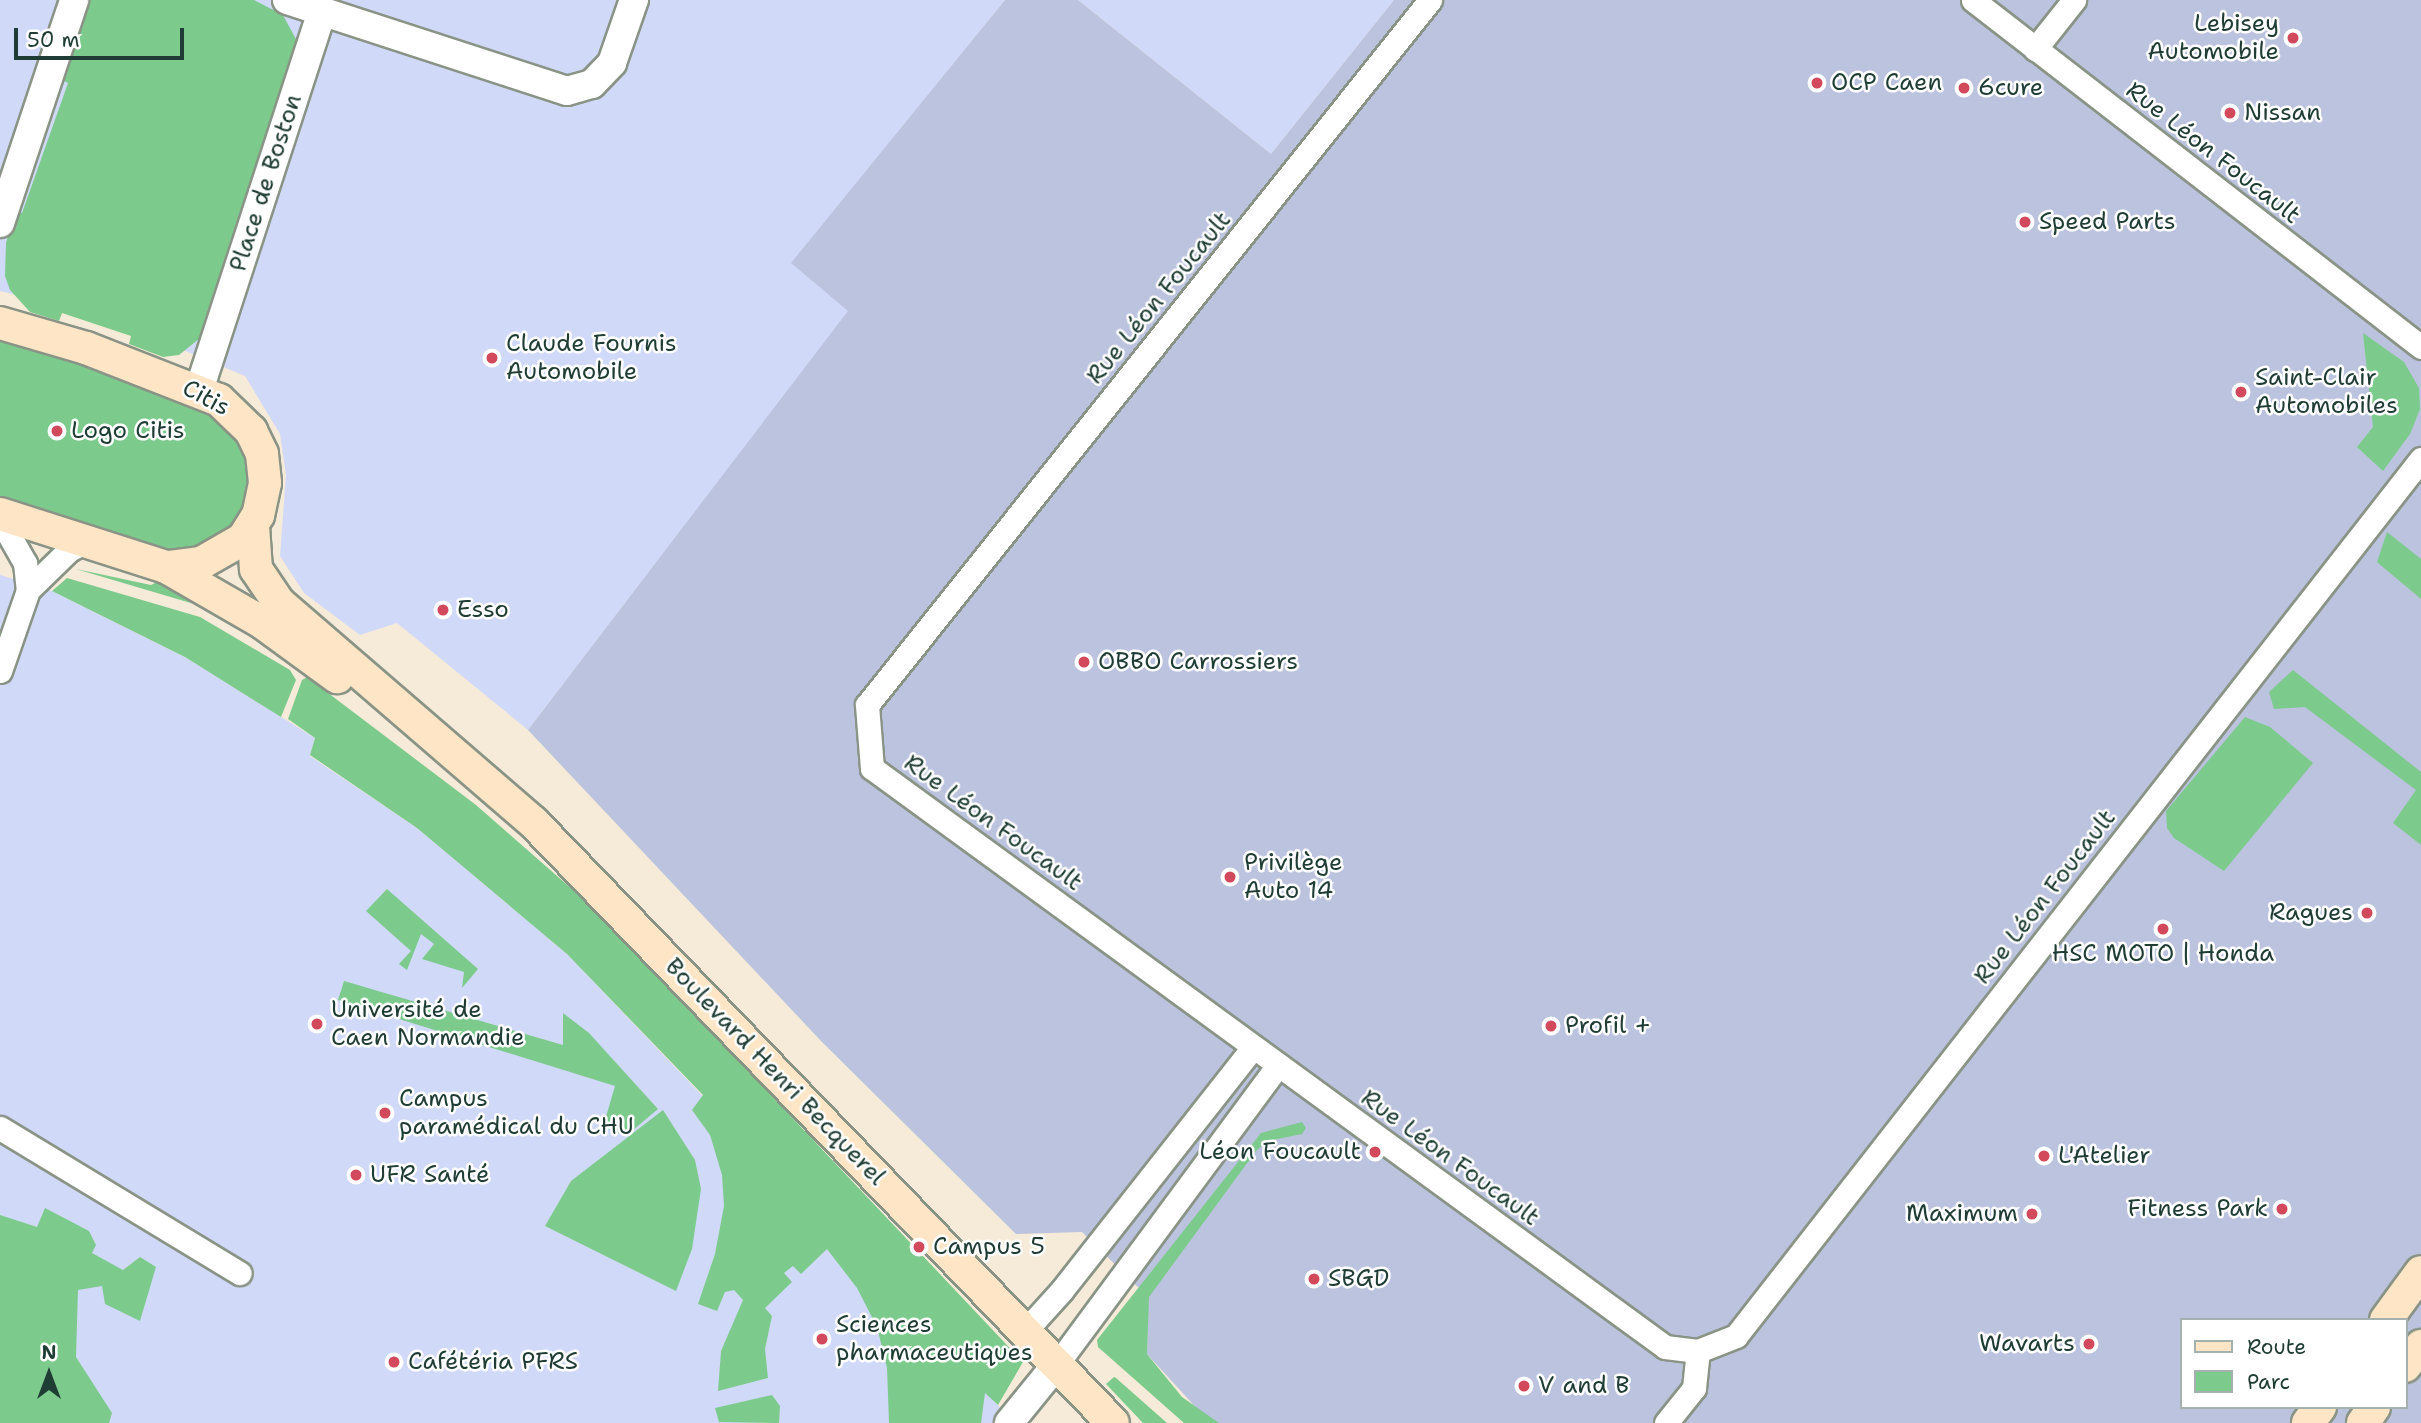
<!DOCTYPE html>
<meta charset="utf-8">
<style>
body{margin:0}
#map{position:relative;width:2421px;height:1423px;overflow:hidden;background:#f6ebd8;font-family:"Shantell Sans",sans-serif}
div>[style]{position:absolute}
.built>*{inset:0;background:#d1d9f9}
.industrial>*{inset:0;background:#bbc3de}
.green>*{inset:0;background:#7ccb8c}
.roads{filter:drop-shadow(2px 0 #8a9486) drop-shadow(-2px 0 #8a9486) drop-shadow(0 2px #8a9486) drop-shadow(0 -2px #8a9486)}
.minor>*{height:23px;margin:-11.5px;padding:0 11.5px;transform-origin:11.5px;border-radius:11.5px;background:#fff}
.tertiary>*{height:28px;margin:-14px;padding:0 14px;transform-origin:14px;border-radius:14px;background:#fff}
.secondary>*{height:32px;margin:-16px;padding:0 16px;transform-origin:16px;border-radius:16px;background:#fee5c5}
.dots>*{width:19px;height:19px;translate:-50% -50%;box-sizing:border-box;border:4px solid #fff;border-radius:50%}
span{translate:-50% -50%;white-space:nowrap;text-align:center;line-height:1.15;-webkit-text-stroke:5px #fff;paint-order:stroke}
.poi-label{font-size:24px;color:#1f3d34}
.right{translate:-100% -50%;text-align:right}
.left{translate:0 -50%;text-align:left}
.street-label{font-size:24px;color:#1f3d34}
.legend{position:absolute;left:2180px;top:1318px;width:228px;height:91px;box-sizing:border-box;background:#fff;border:2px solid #a5b1ae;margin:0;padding:9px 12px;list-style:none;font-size:21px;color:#1f3d34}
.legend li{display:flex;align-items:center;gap:14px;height:35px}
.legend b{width:35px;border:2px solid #a5b1ae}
.north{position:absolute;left:14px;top:1339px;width:70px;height:70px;-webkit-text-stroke:5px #fff;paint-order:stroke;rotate:0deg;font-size:19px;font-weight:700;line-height:28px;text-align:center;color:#1f3d34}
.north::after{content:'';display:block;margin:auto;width:24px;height:32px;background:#1f3d34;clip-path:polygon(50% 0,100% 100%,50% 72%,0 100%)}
.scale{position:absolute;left:14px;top:28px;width:170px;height:32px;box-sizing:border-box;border:4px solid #1f3d34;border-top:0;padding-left:9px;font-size:21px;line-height:24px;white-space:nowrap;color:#1f3d34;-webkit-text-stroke:5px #fff;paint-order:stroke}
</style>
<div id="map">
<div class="built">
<i style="clip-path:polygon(0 0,1005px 0,792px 263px,849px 311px,528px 730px,397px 623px,360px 635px,304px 593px,280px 556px,286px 475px,280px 434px,245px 376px,95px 313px,0 291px)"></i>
<i style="clip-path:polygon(1078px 0,1394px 0,1271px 154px)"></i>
<i style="clip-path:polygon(0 575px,52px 591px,185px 657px,315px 738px,310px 756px,417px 828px,567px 954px,1015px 1423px,0 1423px)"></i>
</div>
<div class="industrial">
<i style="clip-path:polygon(evenodd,1005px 0,1078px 0,1271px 154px,1394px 0,2421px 0,2421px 1423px,1210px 1423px,1147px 1354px,1148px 1297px,1082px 1232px,1016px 1234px,822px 1042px,528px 730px,848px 311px,791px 263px,1005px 0,2181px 1320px,2405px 1320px,2405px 1407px,2181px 1407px,2181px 1320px)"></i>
</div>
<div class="green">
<i style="clip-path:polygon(85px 0,254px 0,283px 15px,298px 43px,205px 334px,179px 355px,163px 357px,129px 344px,131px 336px,62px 313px,59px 321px,30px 312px,10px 290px,5px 276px,6px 243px,15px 211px,22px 213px,68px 83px,58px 78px)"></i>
<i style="clip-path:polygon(2363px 333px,2404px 362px,2419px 388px,2420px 409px,2410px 434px,2383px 471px,2357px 447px,2373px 427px)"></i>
<i style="clip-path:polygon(0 336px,215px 412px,240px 435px,253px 475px,247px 506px,228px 530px,198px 548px,171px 551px,0 498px)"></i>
<i style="clip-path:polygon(2387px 532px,2421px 559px,2421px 599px,2377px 562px)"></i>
<i style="clip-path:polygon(76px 569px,151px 585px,159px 581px,211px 609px)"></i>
<i style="clip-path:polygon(67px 578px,200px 617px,290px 670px,296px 680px,281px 717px,185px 657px,52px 591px)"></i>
<i style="clip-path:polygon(2293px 670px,2421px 772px,2421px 845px,2393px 823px,2416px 790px,2305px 707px,2274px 709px,2269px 692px)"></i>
<i style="clip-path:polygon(307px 677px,476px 805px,597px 911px,1023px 1362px,998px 1405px,985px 1393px,981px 1423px,889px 1423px,887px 1368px,877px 1327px,857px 1288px,827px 1249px,801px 1274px,793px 1266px,784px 1273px,792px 1282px,765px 1308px,772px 1316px,765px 1349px,768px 1378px,718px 1391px,721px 1351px,743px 1300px,734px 1290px,725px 1292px,717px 1311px,698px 1304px,715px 1254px,724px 1206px,722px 1175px,710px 1135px,692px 1110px,703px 1095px,567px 954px,417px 828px,310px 755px,315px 738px,288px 719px,302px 680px)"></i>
<i style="clip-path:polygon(2245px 717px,2270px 727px,2313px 763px,2224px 871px,2174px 838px,2167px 828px,2166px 811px)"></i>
<i style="clip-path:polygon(387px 889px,478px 969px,462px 988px,464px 972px,422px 959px,434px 944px,421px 934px,407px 970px,399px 964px,411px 951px,366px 911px)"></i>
<i style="clip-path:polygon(344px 981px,563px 1045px,563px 1013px,589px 1033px,658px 1109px,626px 1136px,603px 1127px,615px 1086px,338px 1000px)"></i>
<i style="clip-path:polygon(663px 1110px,695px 1160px,701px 1189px,692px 1249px,676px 1291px,545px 1226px,571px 1181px)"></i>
<i style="clip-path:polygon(1302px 1122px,1306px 1128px,1302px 1134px,1267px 1141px,1256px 1151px,1149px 1297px,1147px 1354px,1182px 1397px,1219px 1423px,1184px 1423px,1098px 1347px,1097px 1340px,1261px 1133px)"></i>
<i style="clip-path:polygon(45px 1208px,89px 1231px,96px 1245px,92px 1253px,123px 1270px,140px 1257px,156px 1267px,140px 1321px,105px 1304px,102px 1286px,78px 1290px,76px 1357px,112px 1413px,109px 1423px,0 1423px,0 1215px,37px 1227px)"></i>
<i style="clip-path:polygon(1114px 1377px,1116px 1378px,1167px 1423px,1143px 1423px,1106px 1384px)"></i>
<i style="clip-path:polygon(772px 1395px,780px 1406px,779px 1423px,719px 1422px,715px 1408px)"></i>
</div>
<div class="roads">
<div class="minor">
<i style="left:1430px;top:0;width:902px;rotate:128.61deg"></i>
<i style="left:867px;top:705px;width:63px;rotate:85.5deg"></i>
<i style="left:872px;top:768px;width:982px;rotate:36.13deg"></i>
<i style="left:1665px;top:1347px;width:33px;rotate:7deg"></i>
<i style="left:1698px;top:1351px;width:41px;rotate:-21.5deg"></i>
<i style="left:1736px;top:1336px;width:1113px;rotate:-52.01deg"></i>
<i style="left:1973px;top:0;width:567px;rotate:37.76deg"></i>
<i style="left:2035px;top:49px;width:63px;rotate:-51.5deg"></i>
<i style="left:0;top:519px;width:51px;rotate:60.4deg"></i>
<i style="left:25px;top:563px;width:27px;rotate:84deg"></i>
<i style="left:0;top:671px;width:86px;rotate:-70.9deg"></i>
<i style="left:28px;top:590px;width:57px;rotate:-44.3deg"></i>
<i style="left:69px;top:550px;width:17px;rotate:-28deg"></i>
<i style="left:0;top:1128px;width:280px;rotate:31.2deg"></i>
<i style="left:1025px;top:1331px;width:55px;rotate:-47.9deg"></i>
<i style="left:1062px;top:1290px;width:309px;rotate:-51.8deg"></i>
<i style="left:1057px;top:1364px;width:372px;rotate:-53.5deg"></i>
<i style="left:1666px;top:1423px;width:45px;rotate:-51.3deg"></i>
<i style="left:1694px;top:1388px;width:37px;rotate:-84deg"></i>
</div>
<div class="tertiary">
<i style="left:287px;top:0;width:294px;rotate:18deg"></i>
<i style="left:567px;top:91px;width:26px;rotate:-16deg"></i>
<i style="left:592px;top:84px;width:29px;rotate:-46deg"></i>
<i style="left:612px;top:63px;width:67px;rotate:-70.8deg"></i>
<i style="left:0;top:223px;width:235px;rotate:-71.6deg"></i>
<i style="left:199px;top:390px;width:398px;rotate:-72deg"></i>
<i style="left:1009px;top:1423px;width:76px;rotate:-50.9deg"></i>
</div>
<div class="secondary">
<i style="left:0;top:323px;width:90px;rotate:16.2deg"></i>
<i style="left:86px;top:348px;width:143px;rotate:21.4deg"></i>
<i style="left:219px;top:400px;width:45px;rotate:44.1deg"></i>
<i style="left:251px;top:431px;width:25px;rotate:64deg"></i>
<i style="left:262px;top:454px;width:29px;rotate:84deg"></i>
<i style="left:265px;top:483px;width:33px;rotate:102deg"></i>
<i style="left:258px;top:515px;width:28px;rotate:122deg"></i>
<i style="left:243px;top:539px;width:48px;rotate:150.3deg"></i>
<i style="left:201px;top:563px;width:35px;rotate:173deg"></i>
<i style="left:166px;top:567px;width:174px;rotate:-162.3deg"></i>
<i style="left:253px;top:526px;width:43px;rotate:86deg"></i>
<i style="left:256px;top:569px;width:40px;rotate:56deg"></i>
<i style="left:278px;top:602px;width:337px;rotate:40.8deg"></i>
<i style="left:533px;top:822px;width:835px;rotate:46.02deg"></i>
<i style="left:166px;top:567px;width:112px;rotate:30deg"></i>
<i style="left:263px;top:623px;width:92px;rotate:36.1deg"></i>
<i style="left:2386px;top:1320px;width:59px;rotate:-53.9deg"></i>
<i style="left:2405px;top:1366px;width:26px;rotate:-51deg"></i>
<i style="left:2308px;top:1423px;width:20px;rotate:-53deg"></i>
<i style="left:2363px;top:1423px;width:19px;rotate:-55deg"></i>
</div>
</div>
<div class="dots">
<i style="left:2293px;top:38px;background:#d1495b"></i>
<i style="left:1817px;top:83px;background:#d1495b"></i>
<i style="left:1964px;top:88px;background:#d1495b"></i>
<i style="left:2230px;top:113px;background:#d1495b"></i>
<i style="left:2025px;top:222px;background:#d1495b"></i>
<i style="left:492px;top:358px;background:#d1495b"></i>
<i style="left:2241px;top:392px;background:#d1495b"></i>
<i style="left:57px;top:431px;background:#d1495b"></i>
<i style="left:443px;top:610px;background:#d1495b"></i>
<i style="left:1084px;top:662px;background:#d1495b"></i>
<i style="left:1230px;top:877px;background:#d1495b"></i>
<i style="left:2367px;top:913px;background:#d1495b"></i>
<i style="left:2163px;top:929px;background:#d1495b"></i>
<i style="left:317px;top:1024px;background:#d1495b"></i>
<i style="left:1551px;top:1026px;background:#d1495b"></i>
<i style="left:385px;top:1113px;background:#d1495b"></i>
<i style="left:1375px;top:1152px;background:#d1495b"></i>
<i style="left:2044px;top:1156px;background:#d1495b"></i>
<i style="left:356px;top:1175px;background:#d1495b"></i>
<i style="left:2282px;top:1209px;background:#d1495b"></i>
<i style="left:2032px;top:1214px;background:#d1495b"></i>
<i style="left:919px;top:1247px;background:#d1495b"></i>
<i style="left:1314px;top:1279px;background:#d1495b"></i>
<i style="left:822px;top:1339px;background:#d1495b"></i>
<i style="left:2089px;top:1344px;background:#d1495b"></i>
<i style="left:394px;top:1362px;background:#d1495b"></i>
<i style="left:1524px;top:1386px;background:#d1495b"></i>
</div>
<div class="poi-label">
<span class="right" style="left:2279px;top:38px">Lebisey<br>Automobile</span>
<span class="left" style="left:1831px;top:83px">OCP Caen</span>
<span class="left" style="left:1978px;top:88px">6cure</span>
<span class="left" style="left:2244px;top:113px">Nissan</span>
<span class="left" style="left:2039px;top:222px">Speed Parts</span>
<span class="left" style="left:506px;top:358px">Claude Fournis<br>Automobile</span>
<span class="left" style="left:2255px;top:392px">Saint-Clair<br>Automobiles</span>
<span class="left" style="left:71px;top:431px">Logo Citis</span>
<span class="left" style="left:457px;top:610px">Esso</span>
<span class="left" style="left:1098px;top:662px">OBBO Carrossiers</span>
<span class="left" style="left:1244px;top:877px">Privilège<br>Auto 14</span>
<span class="right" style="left:2353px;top:913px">Ragues</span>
<span style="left:2163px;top:954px">HSC MOTO | Honda</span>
<span class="left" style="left:331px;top:1024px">Université de<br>Caen Normandie</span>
<span class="left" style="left:1565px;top:1026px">Profil +</span>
<span class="left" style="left:399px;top:1113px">Campus<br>paramédical du CHU</span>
<span class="right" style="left:1361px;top:1152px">Léon Foucault</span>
<span class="left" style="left:2058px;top:1156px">L'Atelier</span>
<span class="left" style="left:370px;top:1175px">UFR Santé</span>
<span class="right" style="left:2268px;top:1209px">Fitness Park</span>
<span class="right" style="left:2018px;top:1214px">Maximum</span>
<span class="left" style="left:933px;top:1247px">Campus 5</span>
<span class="left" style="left:1328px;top:1279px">SBGD</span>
<span class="left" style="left:836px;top:1339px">Sciences<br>pharmaceutiques</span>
<span class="right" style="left:2075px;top:1344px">Wavarts</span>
<span class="left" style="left:408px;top:1362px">Cafétéria PFRS</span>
<span class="left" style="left:1538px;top:1386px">V and B</span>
</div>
<div class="street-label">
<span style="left:2213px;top:153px;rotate:38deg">Rue Léon Foucault</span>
<span style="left:266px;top:183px;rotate:-72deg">Place de Boston</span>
<span style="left:1159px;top:298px;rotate:-51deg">Rue Léon Foucault</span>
<span style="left:206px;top:398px;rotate:28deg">Citis</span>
<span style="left:993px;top:823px;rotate:36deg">Rue Léon Foucault</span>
<span style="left:2045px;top:897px;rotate:-52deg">Rue Léon Foucault</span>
<span style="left:775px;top:1072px;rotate:46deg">Boulevard Henri Becquerel</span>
<span style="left:1450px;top:1158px;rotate:36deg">Rue Léon Foucault</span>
</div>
<ul class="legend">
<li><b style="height:9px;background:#fee5c5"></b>Route</li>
<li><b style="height:19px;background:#7ccb8c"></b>Parc</li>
</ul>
<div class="north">N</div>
<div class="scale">50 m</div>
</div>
